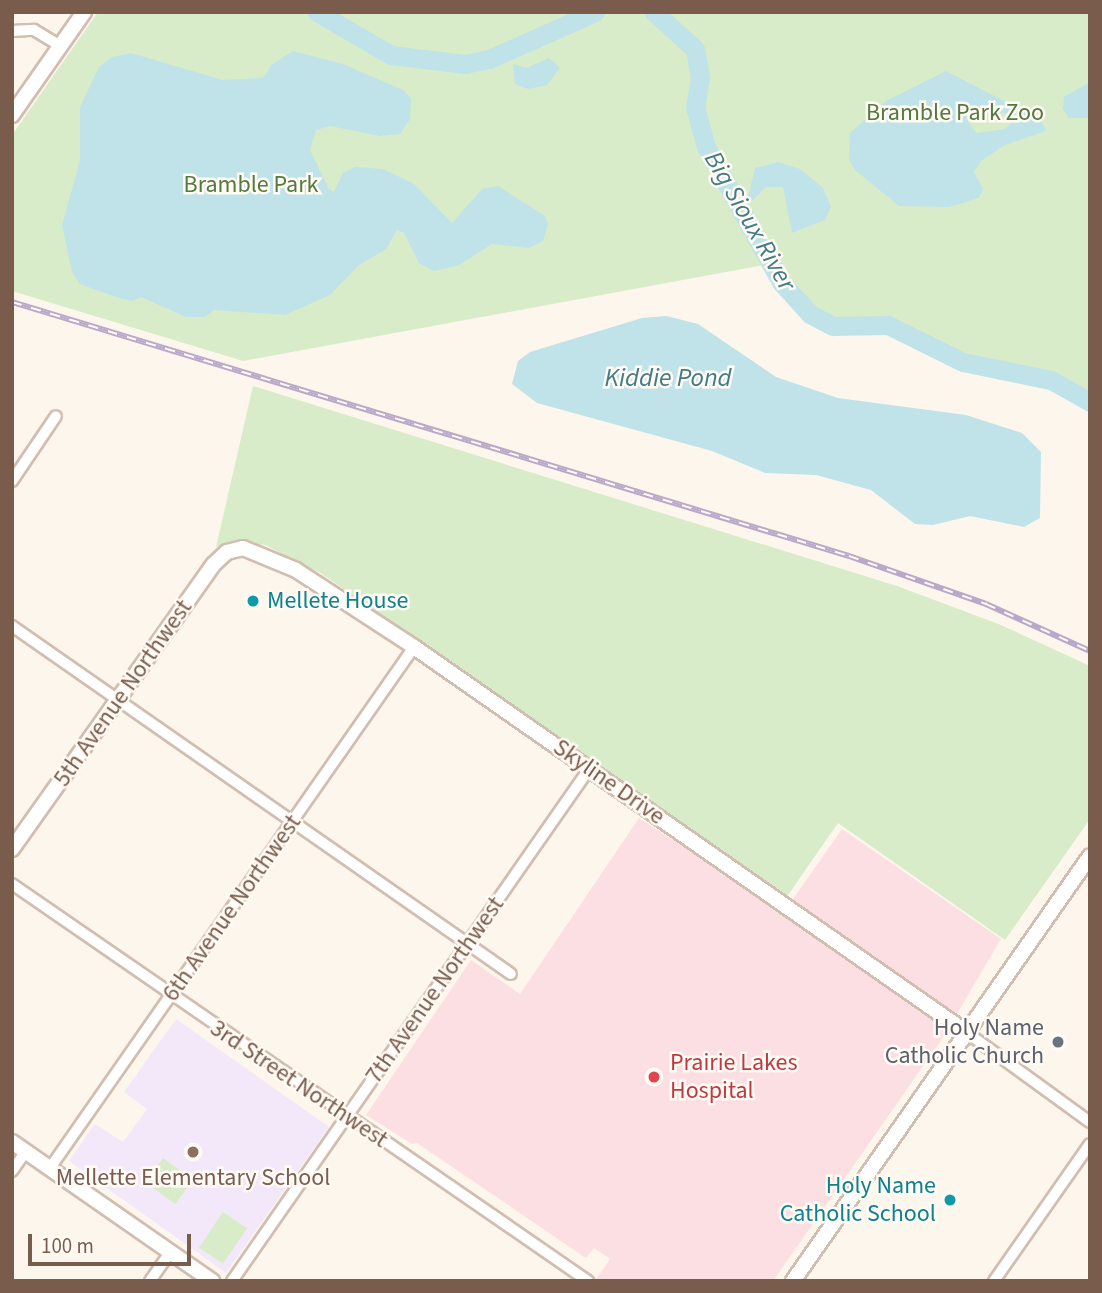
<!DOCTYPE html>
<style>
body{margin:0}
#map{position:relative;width:1102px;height:1293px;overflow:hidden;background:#fdf6ec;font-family:"Source Sans 3",sans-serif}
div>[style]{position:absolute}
.education>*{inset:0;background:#f3e8fa}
.medical>*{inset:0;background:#fbdfe3}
.green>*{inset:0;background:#d8ecc9;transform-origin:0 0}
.water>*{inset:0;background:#bfe3e8}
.river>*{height:19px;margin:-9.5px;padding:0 9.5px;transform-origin:9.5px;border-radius:9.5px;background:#bfe3e8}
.roads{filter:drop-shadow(2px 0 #d1beb0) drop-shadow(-2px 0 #d1beb0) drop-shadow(0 2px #d1beb0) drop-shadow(0 -2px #d1beb0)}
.street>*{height:10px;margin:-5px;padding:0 5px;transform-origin:5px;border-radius:5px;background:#fff}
.secondary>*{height:14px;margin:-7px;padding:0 7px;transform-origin:7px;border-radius:7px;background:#fff}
.rail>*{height:6px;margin-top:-3px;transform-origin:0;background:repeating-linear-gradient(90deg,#fffaf3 0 10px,#b9a8c9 0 20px);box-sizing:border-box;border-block:2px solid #b9a8c9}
.dots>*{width:19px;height:19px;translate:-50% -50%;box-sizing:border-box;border:4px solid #fffaf3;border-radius:50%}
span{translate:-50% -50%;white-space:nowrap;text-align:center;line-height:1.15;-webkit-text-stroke:5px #fffaf3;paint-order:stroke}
.park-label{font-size:24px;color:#537a41}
.culture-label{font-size:24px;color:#0d838f}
.left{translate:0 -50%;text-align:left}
.right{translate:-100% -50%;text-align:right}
.street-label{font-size:24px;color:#7a5c4d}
.worship-label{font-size:24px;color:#5b616d}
.health-label{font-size:24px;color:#be3a42}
.education-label{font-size:24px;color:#785e54}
.water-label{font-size:26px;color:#437c86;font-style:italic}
.frame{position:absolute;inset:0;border:14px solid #7a5c4d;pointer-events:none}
.scale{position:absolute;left:28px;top:1234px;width:163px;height:32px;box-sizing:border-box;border:4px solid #7a5c4d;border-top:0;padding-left:9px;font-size:21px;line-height:24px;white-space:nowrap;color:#7a5c4d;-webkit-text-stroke:5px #fffaf3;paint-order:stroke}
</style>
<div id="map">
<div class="education">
<i style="clip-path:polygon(176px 1019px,329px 1127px,226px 1273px,69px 1161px,95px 1124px,123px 1142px,147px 1109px,124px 1092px)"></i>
</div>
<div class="medical">
<i style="clip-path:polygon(639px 818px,784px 912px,842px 829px,1001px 939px,942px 1039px,773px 1281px,595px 1281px,610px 1259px,594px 1248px,586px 1258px,417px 1143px,412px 1144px,366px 1115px,471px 960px,520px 994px)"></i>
</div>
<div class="green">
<i style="clip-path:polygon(98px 12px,1090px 12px,1090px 402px,1051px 380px,963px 362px,888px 326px,822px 322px,795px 300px,770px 264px,243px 361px,12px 291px,12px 135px)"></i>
<i style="clip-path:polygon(253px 386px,897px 586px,1001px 625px,1090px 666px,1090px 819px,1005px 940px,838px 823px,786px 898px,322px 574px,265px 545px,233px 541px,216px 547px)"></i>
<i style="left:163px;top:1158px;width:37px;height:30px;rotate:36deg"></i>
<i style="left:223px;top:1212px;width:29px;height:43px;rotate:34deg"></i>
</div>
<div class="water">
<i style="clip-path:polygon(293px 51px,343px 64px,403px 90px,411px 99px,410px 119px,400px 134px,380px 136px,330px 126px,316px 130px,310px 150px,329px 189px,334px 192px,343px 173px,355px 167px,383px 169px,414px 184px,452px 223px,482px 189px,498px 186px,545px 216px,548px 224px,543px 241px,529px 248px,492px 244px,459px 265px,434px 271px,419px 263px,404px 233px,397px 230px,386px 249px,359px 265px,330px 295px,285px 315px,214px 310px,205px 317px,186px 317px,141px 297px,132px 301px,116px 297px,80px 284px,72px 272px,62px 225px,80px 160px,80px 107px,99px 67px,112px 57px,131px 53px,223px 80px,263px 78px,271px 65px)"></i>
<i style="clip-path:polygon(549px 58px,560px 68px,547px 85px,528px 89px,515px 84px,513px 64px,526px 68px)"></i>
<i style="clip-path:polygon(evenodd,946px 71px,1041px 120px,1046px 131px,1005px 145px,981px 161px,974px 172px,983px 189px,979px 198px,949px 207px,899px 206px,855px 170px,849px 160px,850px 133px,886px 101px,946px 71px,981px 108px,1011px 115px,1013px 121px,1005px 129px,977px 133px,966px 119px,970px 111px,981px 108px)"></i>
<i style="clip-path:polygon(1090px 82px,1090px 118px,1069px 118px,1063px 109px,1064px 97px)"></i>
<i style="clip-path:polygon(778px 162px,800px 169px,823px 188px,831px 207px,825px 220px,792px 233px,783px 187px,766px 187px,752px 201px,748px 197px,755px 168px)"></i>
<i style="clip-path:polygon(666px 316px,698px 324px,776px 377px,838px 398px,966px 415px,1022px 433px,1041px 452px,1040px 518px,1024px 527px,970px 516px,933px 525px,915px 524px,871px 490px,816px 475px,765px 473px,712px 451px,537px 403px,512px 384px,518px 361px,530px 352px,642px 318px)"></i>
</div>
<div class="river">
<i style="left:317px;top:12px;width:86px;rotate:30.2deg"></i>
<i style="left:391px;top:55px;width:75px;rotate:6.9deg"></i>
<i style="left:465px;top:64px;width:25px;rotate:-12deg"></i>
<i style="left:489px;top:59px;width:116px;rotate:-23.9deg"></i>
<i style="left:654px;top:12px;width:55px;rotate:42.1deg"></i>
<i style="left:695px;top:49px;width:28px;rotate:80deg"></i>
<i style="left:700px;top:77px;width:30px;rotate:99deg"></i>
<i style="left:695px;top:107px;width:41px;rotate:74.6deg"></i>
<i style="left:706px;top:147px;width:154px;rotate:60.9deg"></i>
<i style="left:781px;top:282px;width:43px;rotate:47.8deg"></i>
<i style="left:810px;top:314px;width:26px;rotate:28deg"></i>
<i style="left:833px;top:326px;width:55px;rotate:-1deg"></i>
<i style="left:888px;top:325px;width:84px;rotate:26.3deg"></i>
<i style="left:963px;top:362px;width:90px;rotate:11.6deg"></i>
<i style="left:1051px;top:380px;width:45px;rotate:29.4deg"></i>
</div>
<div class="roads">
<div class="street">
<i style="left:12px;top:31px;width:22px;rotate:-3deg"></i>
<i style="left:34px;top:30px;width:31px;rotate:31deg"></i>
<i style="left:12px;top:481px;width:78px;rotate:-55.9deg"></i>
<i style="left:12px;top:626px;width:608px;rotate:34.89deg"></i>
<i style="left:12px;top:884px;width:700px;rotate:34.58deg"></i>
<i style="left:966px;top:1032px;width:153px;rotate:36deg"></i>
<i style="left:50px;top:1168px;width:636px;rotate:-55.06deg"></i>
<i style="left:12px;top:1171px;width:24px;rotate:-55deg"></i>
<i style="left:150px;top:1281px;width:35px;rotate:-55deg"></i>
<i style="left:232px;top:1281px;width:624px;rotate:-55.11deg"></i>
<i style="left:994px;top:1281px;width:167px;rotate:-55deg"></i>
</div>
<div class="secondary">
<i style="left:12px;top:115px;width:126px;rotate:-55deg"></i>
<i style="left:12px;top:849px;width:349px;rotate:-54.7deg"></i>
<i style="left:214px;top:564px;width:18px;rotate:-43deg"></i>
<i style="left:227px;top:552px;width:16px;rotate:-14deg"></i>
<i style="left:243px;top:548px;width:57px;rotate:22.5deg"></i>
<i style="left:296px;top:570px;width:141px;rotate:33.1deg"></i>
<i style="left:414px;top:647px;width:673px;rotate:34.89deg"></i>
<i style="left:12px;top:1142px;width:244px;rotate:34.8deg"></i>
<i style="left:793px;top:1281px;width:518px;rotate:-55.05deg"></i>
</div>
</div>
<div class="rail">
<i style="left:12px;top:302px;width:875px;rotate:16.88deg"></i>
<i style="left:849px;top:556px;width:145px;rotate:19.3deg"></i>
<i style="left:986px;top:604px;width:114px;rotate:24.3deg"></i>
</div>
<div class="dots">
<i style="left:253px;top:601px;background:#0f9aa8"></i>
<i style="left:1058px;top:1042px;background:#6b7280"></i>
<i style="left:654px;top:1077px;background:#e0444e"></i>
<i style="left:193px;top:1152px;background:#8d6e63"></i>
<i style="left:950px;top:1200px;background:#0f9aa8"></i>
</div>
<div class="park-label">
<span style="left:955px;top:113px">Bramble Park Zoo</span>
<span style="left:251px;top:185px">Bramble Park</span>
</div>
<div class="culture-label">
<span class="left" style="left:267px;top:601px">Mellete House</span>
<span class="right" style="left:936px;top:1200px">Holy Name<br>Catholic School</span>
</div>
<div class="street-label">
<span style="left:123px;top:693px;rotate:-55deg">5th Avenue Northwest</span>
<span style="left:609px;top:782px;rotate:35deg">Skyline Drive</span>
<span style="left:232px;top:908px;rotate:-55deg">6th Avenue Northwest</span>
<span style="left:435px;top:990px;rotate:-55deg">7th Avenue Northwest</span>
<span style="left:299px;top:1084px;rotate:34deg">3rd Street Northwest</span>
</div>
<div class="worship-label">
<span class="right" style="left:1044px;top:1042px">Holy Name<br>Catholic Church</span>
</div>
<div class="health-label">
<span class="left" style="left:670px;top:1077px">Prairie Lakes<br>Hospital</span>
</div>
<div class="education-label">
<span style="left:193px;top:1178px">Mellette Elementary School</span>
</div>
<div class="water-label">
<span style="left:750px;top:221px;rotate:60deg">Big Sioux River</span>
<span style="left:668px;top:378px">Kiddie Pond</span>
</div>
<div class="frame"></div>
<div class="scale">100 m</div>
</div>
